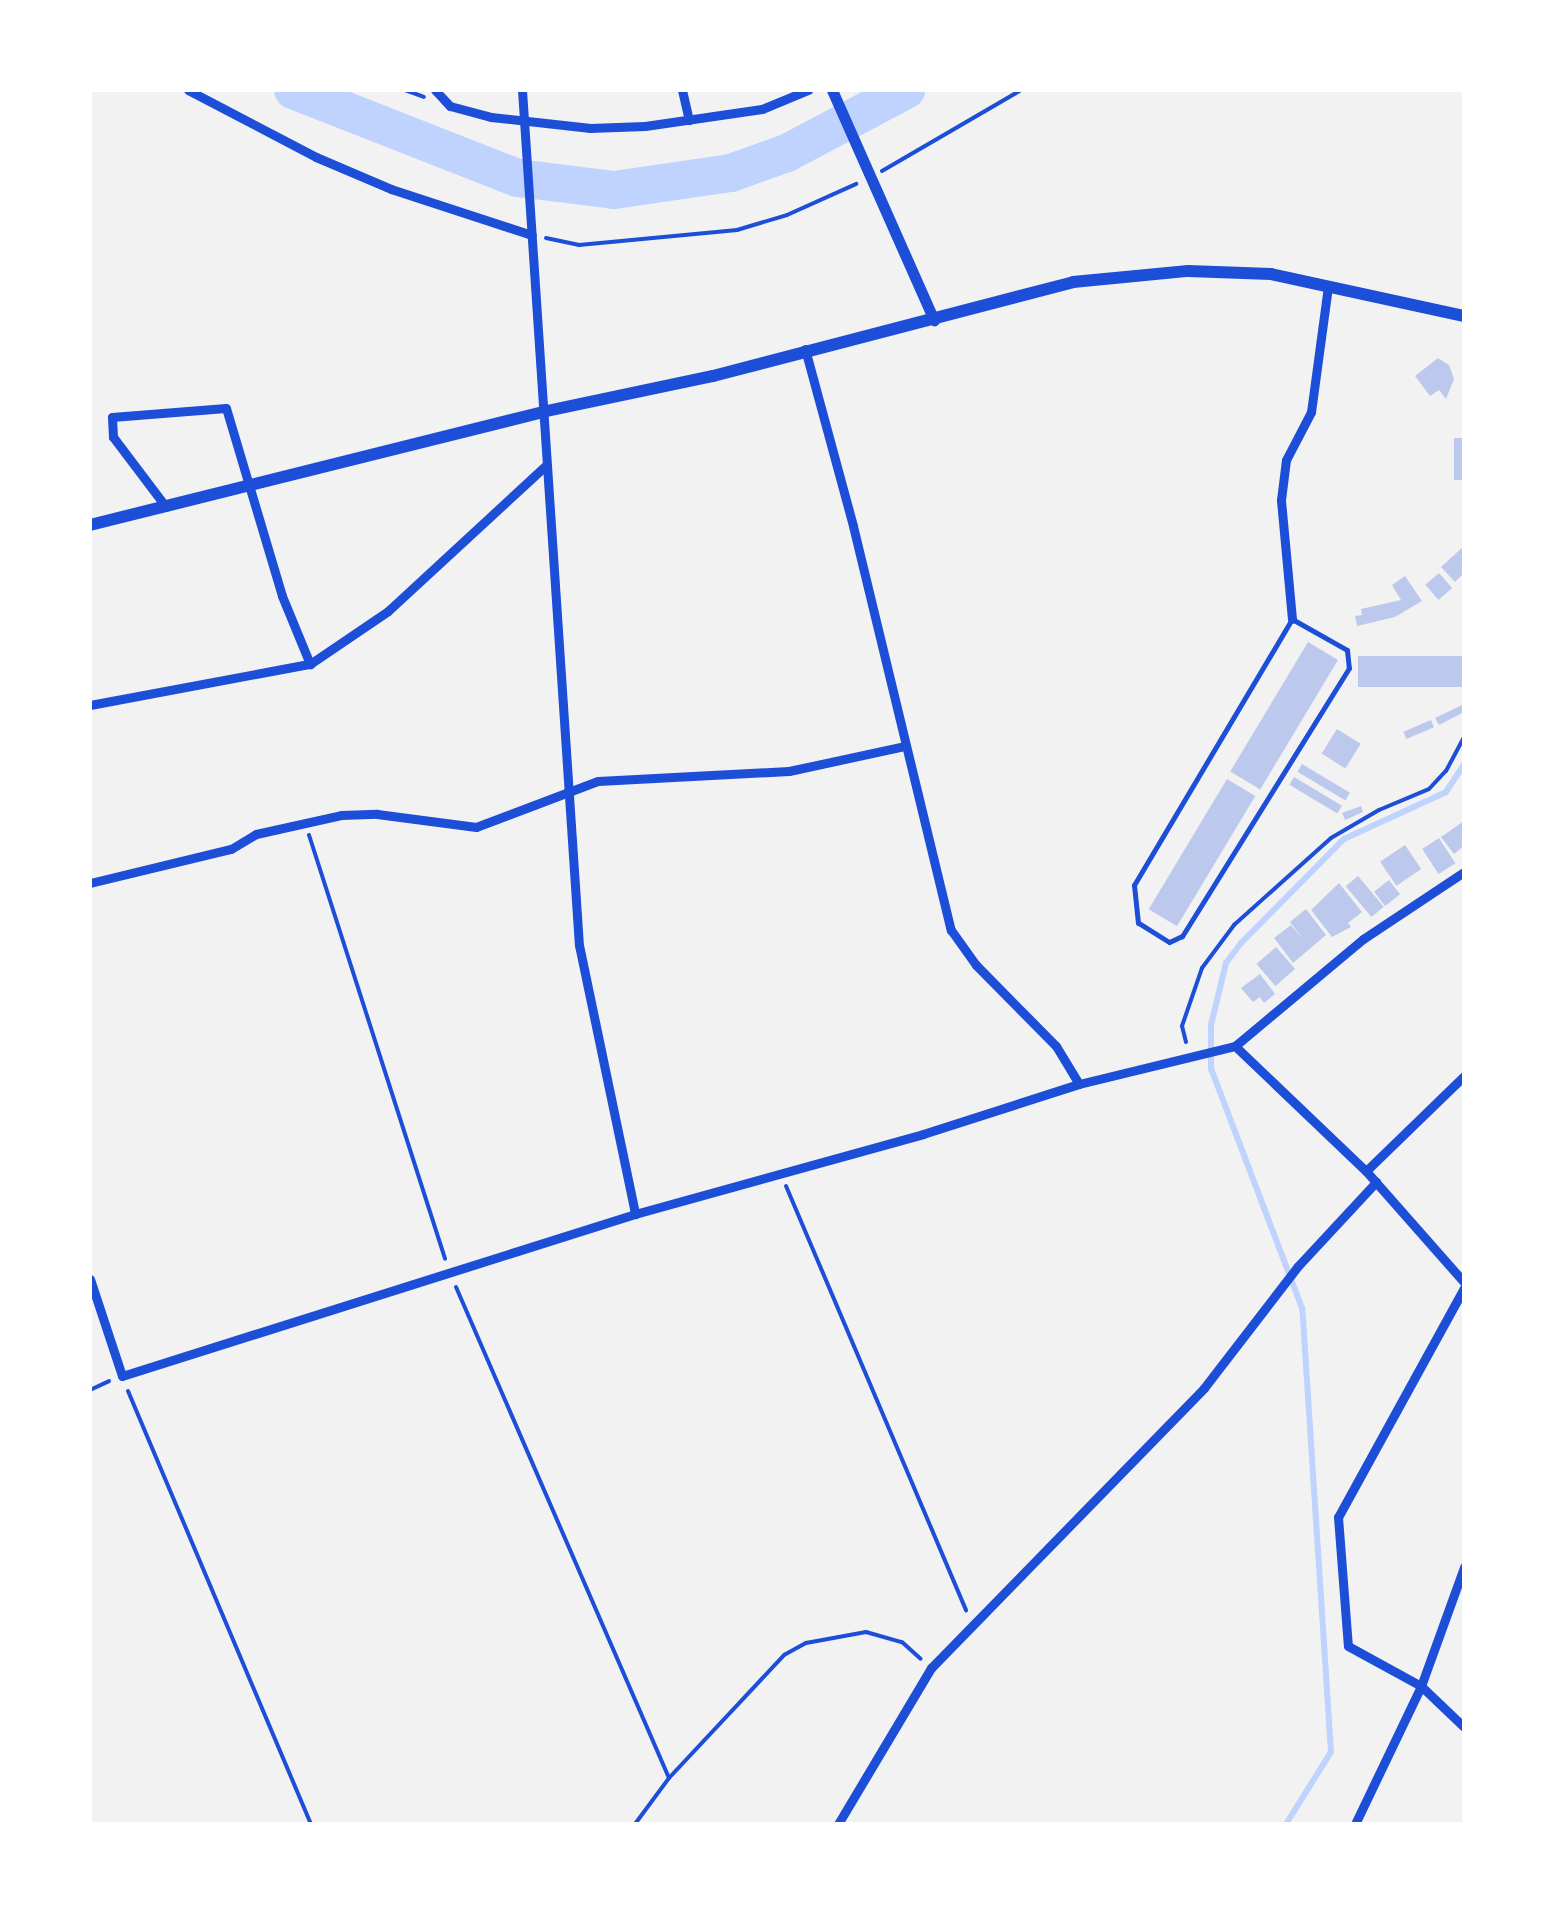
<!DOCTYPE html>
<style>
body{margin:0}
#map{position:relative;width:1554px;height:1914px;overflow:hidden;background:#f2f2f2;font-family:"Exo 2",sans-serif}
div>[style]{position:absolute}
.stream>*{height:6px;margin:-3px;padding:0 3px;transform-origin:3px;border-radius:3px;background:#bfd3fe}
.river>*{height:38px;margin:-19px;padding:0 19px;transform-origin:19px;border-radius:19px;background:#bfd3fe}
.building>*{inset:0;background:#bdc9ec;transform-origin:0 0}
.path>*{height:4px;margin:-2px;padding:0 2px;transform-origin:2px;border-radius:2px;background:#1d4ed8}
.service>*{height:5px;margin:-2.5px;padding:0 2.5px;transform-origin:2.5px;border-radius:2.5px;background:#1d4ed8}
.minor>*{height:9px;margin:-4.5px;padding:0 4.5px;transform-origin:4.5px;border-radius:4.5px;background:#1d4ed8}
.tertiary>*{height:11px;margin:-5.5px;padding:0 5.5px;transform-origin:5.5px;border-radius:5.5px;background:#1d4ed8}
.secondary>*{height:12px;margin:-6px;padding:0 6px;transform-origin:6px;border-radius:6px;background:#1d4ed8}
span{translate:-50% -50%;white-space:nowrap;text-align:center;line-height:1.15;-webkit-text-stroke:9px #fff;paint-order:stroke}
.frame{position:absolute;inset:0;border:92px solid #fff;pointer-events:none}
</style>
<div id="map">
<div class="stream">
<i style="left:1286px;top:1824px;width:85px;rotate:-58deg"></i>
<i style="left:1331px;top:1752px;width:445px;rotate:-93.7deg"></i>
<i style="left:1302px;top:1308px;width:256px;rotate:-110.8deg"></i>
<i style="left:1211px;top:1069px;width:44px;rotate:-90deg"></i>
<i style="left:1211px;top:1025px;width:64px;rotate:-76.4deg"></i>
<i style="left:1226px;top:963px;width:25px;rotate:-53deg"></i>
<i style="left:1241px;top:943px;width:146px;rotate:-45.3deg"></i>
<i style="left:1344px;top:839px;width:112px;rotate:-24.7deg"></i>
<i style="left:1446px;top:792px;width:33px;rotate:-57deg"></i>
</div>
<div class="river">
<i style="left:293px;top:90px;width:242px;rotate:21.4deg"></i>
<i style="left:518px;top:178px;width:97px;rotate:7.1deg"></i>
<i style="left:614px;top:190px;width:118px;rotate:-8.3deg"></i>
<i style="left:731px;top:173px;width:59px;rotate:-19.7deg"></i>
<i style="left:787px;top:153px;width:135px;rotate:-27.9deg"></i>
</div>
<div class="building">
<i style="clip-path:polygon(1438px 358px,1449px 365px,1454px 379px,1446px 399px,1439px 390px,1430px 396px,1415px 376px)"></i>
<i style="left:1454px;top:438px;width:10px;height:42px"></i>
<i style="clip-path:polygon(1464px 546px,1464px 573px,1455px 582px,1441px 567px)"></i>
<i style="left:1439px;top:573px;width:20px;height:18px;rotate:49deg"></i>
<i style="clip-path:polygon(1405px 576px,1422px 601px,1395px 617px,1357px 626px,1355px 616px,1362px 615px,1361px 609px,1401px 600px,1392px 585px)"></i>
<i style="left:1308px;top:642px;width:35px;height:151px;rotate:31deg"></i>
<i style="left:1464px;top:656px;width:31px;height:106px;rotate:90deg"></i>
<i style="clip-path:polygon(1464px 704px,1464px 712px,1439px 725px,1435px 718px)"></i>
<i style="left:1431px;top:720px;width:8px;height:30px;rotate:67deg"></i>
<i style="left:1337px;top:729px;width:28px;height:29px;rotate:32deg"></i>
<i style="left:1302px;top:764px;width:56px;height:9px;rotate:31deg"></i>
<i style="left:1294px;top:777px;width:56px;height:9px;rotate:31deg"></i>
<i style="left:1227px;top:779px;width:33px;height:152px;rotate:31deg"></i>
<i style="clip-path:polygon(1361px 806px,1363px 812px,1345px 820px,1342px 813px)"></i>
<i style="clip-path:polygon(1464px 821px,1464px 846px,1454px 854px,1441px 837px)"></i>
<i style="left:1439px;top:838px;width:30px;height:20px;rotate:57deg"></i>
<i style="left:1405px;top:845px;width:29px;height:30px;rotate:56deg"></i>
<i style="left:1358px;top:876px;width:40px;height:16px;rotate:50deg"></i>
<i style="left:1389px;top:880px;width:18px;height:19px;rotate:52deg"></i>
<i style="clip-path:polygon(1339px 883px,1362px 912px,1348px 923px,1351px 927px,1332px 937px,1311px 910px)"></i>
<i style="clip-path:polygon(1306px 909px,1326px 935px,1293px 963px,1274px 938px,1291px 925px,1304px 940px,1290px 922px)"></i>
<i style="left:1276px;top:947px;width:29px;height:26px;rotate:49deg"></i>
<i style="clip-path:polygon(1260px 974px,1275px 994px,1264px 1003px,1260px 997px,1253px 1002px,1241px 988px)"></i>
</div>
<div class="path">
<i style="left:405px;top:90px;width:20px;rotate:20deg"></i>
<i style="left:882px;top:171px;width:161px;rotate:-30.2deg"></i>
<i style="left:546px;top:238px;width:34px;rotate:12deg"></i>
<i style="left:579px;top:245px;width:159px;rotate:-5.4deg"></i>
<i style="left:737px;top:230px;width:52px;rotate:-16.7deg"></i>
<i style="left:787px;top:215px;width:76px;rotate:-24.2deg"></i>
<i style="left:309px;top:835px;width:445px;rotate:72.2deg"></i>
<i style="left:1186px;top:1042px;width:16px;rotate:-104deg"></i>
<i style="left:1182px;top:1026px;width:61px;rotate:-71deg"></i>
<i style="left:1202px;top:968px;width:54px;rotate:-53.3deg"></i>
<i style="left:1234px;top:925px;width:130px;rotate:-41.9deg"></i>
<i style="left:1331px;top:838px;width:56px;rotate:-30.3deg"></i>
<i style="left:1379px;top:810px;width:54px;rotate:-22.8deg"></i>
<i style="left:1429px;top:789px;width:25px;rotate:-47deg"></i>
<i style="left:1446px;top:771px;width:38px;rotate:-62deg"></i>
<i style="left:786px;top:1186px;width:461px;rotate:67deg"></i>
<i style="left:456px;top:1287px;width:535px;rotate:66.55deg"></i>
<i style="left:90px;top:1390px;width:21px;rotate:-25deg"></i>
<i style="left:128px;top:1391px;width:470px;rotate:67.1deg"></i>
<i style="left:635px;top:1824px;width:57px;rotate:-53.5deg"></i>
<i style="left:669px;top:1778px;width:168px;rotate:-46.9deg"></i>
<i style="left:784px;top:1655px;width:25px;rotate:-29deg"></i>
<i style="left:806px;top:1643px;width:61px;rotate:-10.4deg"></i>
<i style="left:866px;top:1632px;width:37px;rotate:16deg"></i>
<i style="left:902px;top:1642px;width:25px;rotate:42deg"></i>
</div>
<div class="service">
<i style="left:1292px;top:619px;width:63px;rotate:29.4deg"></i>
<i style="left:1347px;top:650px;width:18px;rotate:84deg"></i>
<i style="left:1349px;top:668px;width:316px;rotate:121.9deg"></i>
<i style="left:1182px;top:936px;width:14px;rotate:155deg"></i>
<i style="left:1169px;top:942px;width:36px;rotate:-148deg"></i>
<i style="left:1138px;top:923px;width:38px;rotate:-96deg"></i>
<i style="left:1134px;top:885px;width:309px;rotate:-59.3deg"></i>
</div>
<div class="minor">
<i style="left:188px;top:90px;width:144px;rotate:27.6deg"></i>
<i style="left:316px;top:157px;width:82px;rotate:23.1deg"></i>
<i style="left:391px;top:189px;width:148px;rotate:18.1deg"></i>
<i style="left:435px;top:90px;width:22px;rotate:47deg"></i>
<i style="left:450px;top:106px;width:42px;rotate:15deg"></i>
<i style="left:491px;top:117px;width:100px;rotate:6.3deg"></i>
<i style="left:590px;top:128px;width:55px;rotate:-2.1deg"></i>
<i style="left:645px;top:126px;width:118px;rotate:-8.3deg"></i>
<i style="left:762px;top:109px;width:50px;rotate:-22.4deg"></i>
<i style="left:522px;top:90px;width:857px;rotate:86.19deg"></i>
<i style="left:579px;top:945px;width:275px;rotate:78.2deg"></i>
<i style="left:682px;top:90px;width:31px;rotate:77deg"></i>
<i style="left:805px;top:349px;width:183px;rotate:74.8deg"></i>
<i style="left:853px;top:526px;width:416px;rotate:76.4deg"></i>
<i style="left:951px;top:930px;width:43px;rotate:54.5deg"></i>
<i style="left:976px;top:965px;width:114px;rotate:45.4deg"></i>
<i style="left:1056px;top:1046px;width:44px;rotate:58.8deg"></i>
<i style="left:166px;top:507px;width:88px;rotate:-127.1deg"></i>
<i style="left:113px;top:437px;width:20px;rotate:-93deg"></i>
<i style="left:112px;top:417px;width:114px;rotate:-4.5deg"></i>
<i style="left:226px;top:408px;width:196px;rotate:73.4deg"></i>
<i style="left:282px;top:596px;width:74px;rotate:67.6deg"></i>
<i style="left:1292px;top:619px;width:120px;rotate:-95.3deg"></i>
<i style="left:1281px;top:500px;width:40px;rotate:-82.9deg"></i>
<i style="left:1286px;top:460px;width:54px;rotate:-62.5deg"></i>
<i style="left:1311px;top:412px;width:127px;rotate:-82.3deg"></i>
<i style="left:90px;top:705px;width:224px;rotate:-10.6deg"></i>
<i style="left:310px;top:664px;width:94px;rotate:-34.2deg"></i>
<i style="left:388px;top:611px;width:214px;rotate:-42.7deg"></i>
<i style="left:90px;top:883px;width:145px;rotate:-13.6deg"></i>
<i style="left:231px;top:849px;width:29px;rotate:-31deg"></i>
<i style="left:256px;top:834px;width:87px;rotate:-12.6deg"></i>
<i style="left:341px;top:815px;width:36px;rotate:-2deg"></i>
<i style="left:377px;top:814px;width:100px;rotate:7.5deg"></i>
<i style="left:476px;top:827px;width:130px;rotate:-20.7deg"></i>
<i style="left:598px;top:781px;width:191px;rotate:-3deg"></i>
<i style="left:789px;top:771px;width:119px;rotate:-12.2deg"></i>
<i style="left:1235px;top:1046px;width:167px;rotate:-39.9deg"></i>
<i style="left:1363px;top:939px;width:121px;rotate:-33.6deg"></i>
<i style="left:1366px;top:1171px;width:136px;rotate:-44.1deg"></i>
<i style="left:90px;top:1279px;width:102px;rotate:71.7deg"></i>
<i style="left:122px;top:1376px;width:538px;rotate:-17.53deg"></i>
<i style="left:635px;top:1214px;width:299px;rotate:-15.5deg"></i>
<i style="left:923px;top:1134px;width:164px;rotate:-17.8deg"></i>
<i style="left:1079px;top:1084px;width:161px;rotate:-13.7deg"></i>
<i style="left:1235px;top:1046px;width:181px;rotate:43.7deg"></i>
<i style="left:1366px;top:1171px;width:148px;rotate:48.6deg"></i>
<i style="left:1464px;top:1288px;width:261px;rotate:118.8deg"></i>
<i style="left:1338px;top:1517px;width:129px;rotate:85.6deg"></i>
<i style="left:1348px;top:1646px;width:83px;rotate:28.7deg"></i>
<i style="left:1421px;top:1686px;width:59px;rotate:43.6deg"></i>
<i style="left:838px;top:1824px;width:182px;rotate:-59.2deg"></i>
<i style="left:931px;top:1668px;width:391px;rotate:-45.7deg"></i>
<i style="left:1204px;top:1388px;width:154px;rotate:-52.4deg"></i>
<i style="left:1298px;top:1266px;width:115px;rotate:-47.1deg"></i>
<i style="left:1355px;top:1824px;width:153px;rotate:-64.4deg"></i>
<i style="left:1421px;top:1686px;width:127px;rotate:-70.1deg"></i>
</div>
<div class="tertiary">
<i style="left:832px;top:90px;width:252px;rotate:66.1deg"></i>
</div>
<div class="secondary">
<i style="left:90px;top:525px;width:466px;rotate:-14deg"></i>
<i style="left:542px;top:412px;width:175px;rotate:-11.9deg"></i>
<i style="left:713px;top:376px;width:372px;rotate:-14.6deg"></i>
<i style="left:1073px;top:282px;width:116px;rotate:-5.5deg"></i>
<i style="left:1188px;top:271px;width:83px;rotate:2.1deg"></i>
<i style="left:1271px;top:274px;width:198px;rotate:12.3deg"></i>
</div>
<div class="frame"></div>
</div>
